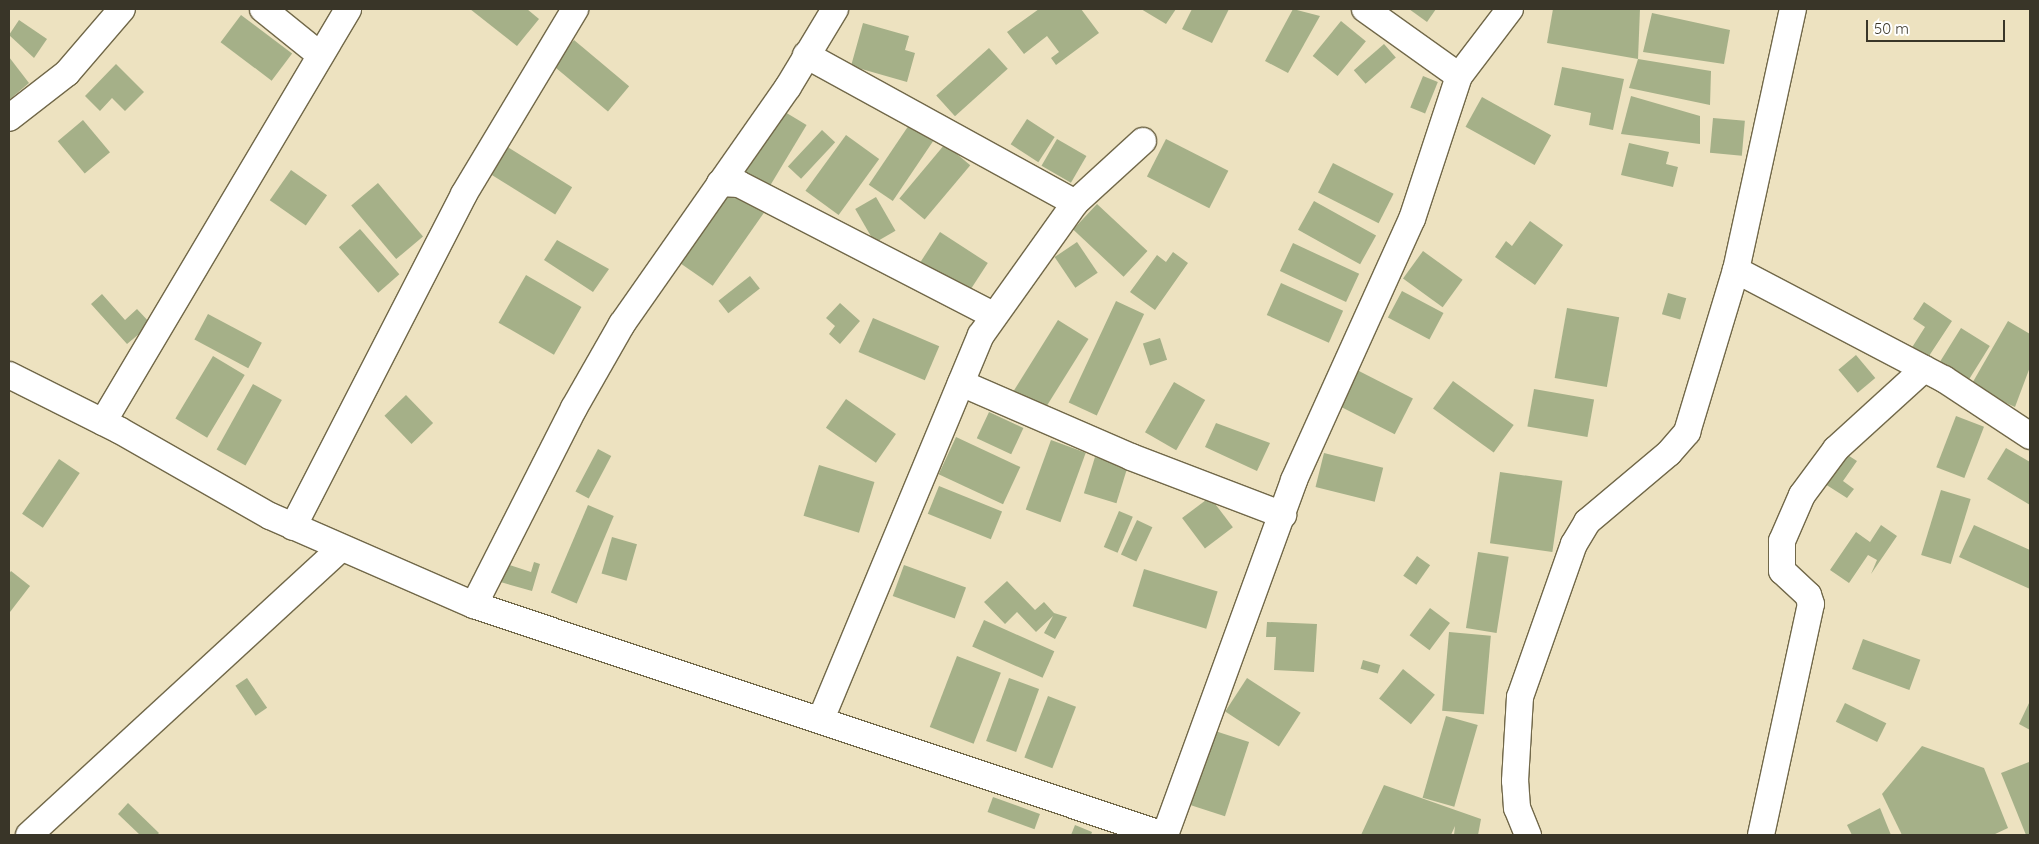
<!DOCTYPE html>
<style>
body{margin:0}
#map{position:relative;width:2039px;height:844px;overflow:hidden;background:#ede2c0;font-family:Quicksand,sans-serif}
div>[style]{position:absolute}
.building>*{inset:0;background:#a5b088;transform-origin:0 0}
.roads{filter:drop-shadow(1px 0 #716849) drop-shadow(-1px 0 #716849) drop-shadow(0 1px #716849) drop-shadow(0 -1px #716849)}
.minor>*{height:26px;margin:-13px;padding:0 13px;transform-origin:13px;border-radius:13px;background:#fff}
span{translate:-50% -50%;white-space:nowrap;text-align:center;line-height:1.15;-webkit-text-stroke:4.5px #fff;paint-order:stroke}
.frame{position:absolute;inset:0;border:10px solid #393528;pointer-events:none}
.scale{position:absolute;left:1866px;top:20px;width:139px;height:22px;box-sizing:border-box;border:2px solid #393528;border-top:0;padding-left:6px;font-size:15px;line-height:18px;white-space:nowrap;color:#393528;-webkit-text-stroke:4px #fff;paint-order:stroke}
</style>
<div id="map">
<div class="building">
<i style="clip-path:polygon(470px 9px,527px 9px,539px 19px,517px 46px)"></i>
<i style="clip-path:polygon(1039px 9px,1081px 9px,1099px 33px,1056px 65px,1051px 58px,1059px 52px,1047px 36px,1024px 54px,1007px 32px)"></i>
<i style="clip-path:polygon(1141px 9px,1176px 9px,1166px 24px)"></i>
<i style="clip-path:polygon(1192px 9px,1229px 9px,1212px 43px,1182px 29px)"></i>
<i style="clip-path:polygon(1293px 9px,1320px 16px,1288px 73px,1265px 61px)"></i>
<i style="clip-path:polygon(1409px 9px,1436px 9px,1427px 22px)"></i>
<i style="clip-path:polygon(1553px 9px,1640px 9px,1638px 59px,1547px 43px)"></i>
<i style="clip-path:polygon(1652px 13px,1730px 30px,1724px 64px,1643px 52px)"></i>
<i style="left:241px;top:15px;width:64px;height:34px;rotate:37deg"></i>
<i style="clip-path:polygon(19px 20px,47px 39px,34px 58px,9px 35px)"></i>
<i style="left:1341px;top:21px;width:32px;height:45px;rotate:39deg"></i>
<i style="clip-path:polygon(863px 23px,909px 36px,905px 50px,915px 53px,907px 82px,851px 66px)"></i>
<i style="left:574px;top:40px;width:72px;height:33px;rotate:40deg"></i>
<i style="left:1384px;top:44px;width:18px;height:40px;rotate:49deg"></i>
<i style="left:989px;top:48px;width:28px;height:71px;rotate:48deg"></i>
<i style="clip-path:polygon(9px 57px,29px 83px,9px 100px)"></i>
<i style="clip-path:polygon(1638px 59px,1711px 71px,1710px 105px,1629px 88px)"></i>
<i style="clip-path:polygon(116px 64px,144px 92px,125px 111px,112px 98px,100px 111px,85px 96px)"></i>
<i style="clip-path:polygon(1562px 67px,1624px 79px,1613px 130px,1589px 125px,1591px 113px,1554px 105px)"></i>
<i style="left:1423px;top:76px;width:16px;height:34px;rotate:22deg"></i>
<i style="clip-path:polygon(1631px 96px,1700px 116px,1700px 144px,1621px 134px)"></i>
<i style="left:1482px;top:97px;width:79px;height:34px;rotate:29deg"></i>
<i style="left:780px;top:109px;width:31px;height:75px;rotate:31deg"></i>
<i style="left:1713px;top:118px;width:32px;height:35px;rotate:5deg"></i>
<i style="left:1027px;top:119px;width:33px;height:30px;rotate:33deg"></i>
<i style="left:83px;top:120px;width:42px;height:33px;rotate:50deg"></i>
<i style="left:909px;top:125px;width:29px;height:72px;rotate:34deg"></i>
<i style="left:822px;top:130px;width:18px;height:50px;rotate:43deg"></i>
<i style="left:846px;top:135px;width:41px;height:69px;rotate:36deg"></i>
<i style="left:1057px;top:139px;width:34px;height:31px;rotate:30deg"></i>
<i style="left:1166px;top:139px;width:70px;height:42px;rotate:27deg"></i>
<i style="clip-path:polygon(1629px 143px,1669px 152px,1666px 164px,1678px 167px,1673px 187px,1621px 175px)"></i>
<i style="left:945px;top:144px;width:33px;height:71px;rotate:40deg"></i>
<i style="left:506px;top:146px;width:78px;height:32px;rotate:32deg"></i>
<i style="left:1333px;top:163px;width:68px;height:33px;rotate:27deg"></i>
<i style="left:291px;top:170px;width:44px;height:37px;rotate:35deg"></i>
<i style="left:378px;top:183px;width:70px;height:35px;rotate:50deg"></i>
<i style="left:731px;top:190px;width:40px;height:89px;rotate:35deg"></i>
<i style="left:876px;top:197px;width:39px;height:24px;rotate:60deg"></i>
<i style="left:1314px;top:201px;width:71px;height:33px;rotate:29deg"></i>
<i style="left:1097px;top:204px;width:69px;height:35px;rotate:43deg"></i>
<i style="clip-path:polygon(1530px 221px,1563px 245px,1535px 285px,1495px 257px,1506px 241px,1512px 246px)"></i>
<i style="left:360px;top:229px;width:60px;height:28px;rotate:49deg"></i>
<i style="left:940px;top:232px;width:57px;height:37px;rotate:33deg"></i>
<i style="clip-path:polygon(557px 240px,609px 269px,593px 292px,544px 260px)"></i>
<i style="left:1077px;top:242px;width:37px;height:27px;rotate:56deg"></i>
<i style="left:1293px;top:243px;width:73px;height:31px;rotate:25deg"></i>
<i style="left:1423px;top:251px;width:49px;height:34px;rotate:36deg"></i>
<i style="clip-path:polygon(1173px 252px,1188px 263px,1155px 310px,1130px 292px,1157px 255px,1166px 262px)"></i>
<i style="left:526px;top:275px;width:64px;height:55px;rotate:30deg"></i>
<i style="left:750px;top:276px;width:16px;height:40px;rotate:52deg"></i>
<i style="left:1281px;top:283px;width:68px;height:35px;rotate:24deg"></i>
<i style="left:1402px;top:291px;width:47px;height:30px;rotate:28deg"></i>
<i style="left:1668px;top:293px;width:19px;height:22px;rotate:16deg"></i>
<i style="clip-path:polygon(102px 294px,125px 320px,137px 309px,151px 324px,127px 344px,91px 304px)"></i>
<i style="left:1116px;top:301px;width:31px;height:112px;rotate:25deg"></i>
<i style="clip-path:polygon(1924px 302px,1952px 321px,1927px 359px,1911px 349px,1925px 327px,1913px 319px)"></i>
<i style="clip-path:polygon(840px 303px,860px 321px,840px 344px,829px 334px,835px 326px,826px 318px)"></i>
<i style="left:1567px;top:308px;width:53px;height:71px;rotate:10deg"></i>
<i style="left:208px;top:314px;width:61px;height:29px;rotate:28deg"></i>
<i style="left:873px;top:318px;width:72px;height:37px;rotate:23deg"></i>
<i style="left:1058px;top:320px;width:36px;height:84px;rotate:32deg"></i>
<i style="clip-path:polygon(2008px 321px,2030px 334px,2030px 367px,2015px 407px,1970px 387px)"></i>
<i style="left:1961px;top:328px;width:34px;height:40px;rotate:32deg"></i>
<i style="left:1160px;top:338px;width:23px;height:18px;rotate:72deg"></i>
<i style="left:1856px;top:355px;width:30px;height:23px;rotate:50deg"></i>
<i style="left:213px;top:356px;width:37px;height:73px;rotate:31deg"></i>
<i style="left:1355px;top:369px;width:65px;height:40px;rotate:27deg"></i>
<i style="left:1453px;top:381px;width:75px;height:34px;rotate:36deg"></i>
<i style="left:1174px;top:382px;width:36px;height:58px;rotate:30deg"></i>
<i style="left:253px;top:384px;width:33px;height:75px;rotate:29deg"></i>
<i style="left:1534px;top:389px;width:61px;height:38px;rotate:10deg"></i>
<i style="left:406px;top:395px;width:39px;height:30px;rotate:46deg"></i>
<i style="left:846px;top:399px;width:61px;height:35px;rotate:35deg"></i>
<i style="left:989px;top:412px;width:38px;height:29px;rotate:25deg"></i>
<i style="left:1956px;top:416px;width:30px;height:55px;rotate:21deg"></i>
<i style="clip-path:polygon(1216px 423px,1270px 443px,1257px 471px,1205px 447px)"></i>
<i style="left:956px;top:437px;width:71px;height:41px;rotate:25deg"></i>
<i style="left:1051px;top:440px;width:37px;height:74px;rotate:20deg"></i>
<i style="clip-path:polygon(2006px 448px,2030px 462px,2030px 505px,1987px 479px)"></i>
<i style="left:598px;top:449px;width:15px;height:48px;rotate:28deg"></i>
<i style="left:1324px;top:453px;width:61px;height:35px;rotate:14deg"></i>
<i style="clip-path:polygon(1846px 454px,1857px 461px,1843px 481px,1854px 489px,1847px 498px,1825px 484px)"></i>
<i style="left:1095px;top:457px;width:34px;height:38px;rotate:17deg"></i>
<i style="left:59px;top:459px;width:25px;height:66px;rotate:34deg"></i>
<i style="left:819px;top:465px;width:58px;height:53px;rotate:17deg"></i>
<i style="left:1500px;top:472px;width:63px;height:72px;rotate:8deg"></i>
<i style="left:939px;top:486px;width:68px;height:30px;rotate:22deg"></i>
<i style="left:1941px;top:490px;width:31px;height:68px;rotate:17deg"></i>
<i style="left:1210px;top:497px;width:38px;height:35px;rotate:53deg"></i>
<i style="left:588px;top:505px;width:28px;height:95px;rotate:23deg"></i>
<i style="left:1119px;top:511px;width:15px;height:39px;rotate:23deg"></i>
<i style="left:1137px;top:520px;width:17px;height:38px;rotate:25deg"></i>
<i style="clip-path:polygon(1881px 525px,1897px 536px,1871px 574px,1877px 560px,1868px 555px,1849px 583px,1830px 570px,1856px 532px,1870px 542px)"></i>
<i style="clip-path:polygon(1974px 525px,2030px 550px,2030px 589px,1959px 557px)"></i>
<i style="left:612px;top:537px;width:26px;height:38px;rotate:16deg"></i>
<i style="left:1478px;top:552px;width:31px;height:77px;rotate:9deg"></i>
<i style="left:1417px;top:556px;width:16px;height:24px;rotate:35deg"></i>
<i style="clip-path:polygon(534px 562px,540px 564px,532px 591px,497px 581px,503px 563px,531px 572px)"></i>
<i style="left:904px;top:565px;width:66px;height:33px;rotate:20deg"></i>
<i style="left:1144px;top:569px;width:77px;height:39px;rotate:17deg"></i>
<i style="clip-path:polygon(11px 571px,30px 586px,10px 612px,9px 574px)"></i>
<i style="clip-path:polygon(1007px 581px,1035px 610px,1044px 602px,1054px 613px,1067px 617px,1055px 639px,1044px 633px,1053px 616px,1036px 632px,1017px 612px,1005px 624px,984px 602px)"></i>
<i style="left:1430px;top:608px;width:25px;height:34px;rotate:37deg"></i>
<i style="left:984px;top:620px;width:77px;height:29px;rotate:24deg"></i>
<i style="clip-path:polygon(1267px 622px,1317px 624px,1314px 672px,1274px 670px,1276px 637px,1266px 637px)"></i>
<i style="left:1449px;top:632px;width:42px;height:79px;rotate:5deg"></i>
<i style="left:1863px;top:639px;width:61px;height:32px;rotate:20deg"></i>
<i style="left:957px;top:656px;width:47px;height:76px;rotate:21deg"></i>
<i style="left:1363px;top:660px;width:18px;height:9px;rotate:16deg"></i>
<i style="left:1403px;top:669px;width:41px;height:38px;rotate:39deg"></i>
<i style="left:247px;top:678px;width:36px;height:14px;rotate:56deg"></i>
<i style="left:1009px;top:678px;width:32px;height:67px;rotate:20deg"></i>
<i style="left:1247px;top:678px;width:64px;height:40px;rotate:33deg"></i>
<i style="left:1048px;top:696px;width:30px;height:66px;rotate:21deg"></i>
<i style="clip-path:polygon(2030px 701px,2030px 730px,2019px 724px)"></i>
<i style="left:1845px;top:703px;width:46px;height:21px;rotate:26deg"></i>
<i style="left:1446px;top:716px;width:33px;height:85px;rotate:16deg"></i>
<i style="left:1212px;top:730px;width:39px;height:78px;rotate:18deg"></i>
<i style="clip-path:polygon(1922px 746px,1984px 768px,2008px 828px,1993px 835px,1902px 835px,1882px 794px)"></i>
<i style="clip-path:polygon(2029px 762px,2030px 835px,2026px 835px,2001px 773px)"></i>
<i style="clip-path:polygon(1384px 785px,1481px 819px,1478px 835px,1454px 835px,1455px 826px,1451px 835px,1361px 835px)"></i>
<i style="left:993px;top:797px;width:50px;height:16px;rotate:20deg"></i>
<i style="clip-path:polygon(128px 803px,159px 833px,157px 835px,140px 835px,118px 814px)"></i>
<i style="clip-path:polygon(1880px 808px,1891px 835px,1852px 835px,1847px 825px)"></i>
<i style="clip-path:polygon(1075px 825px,1092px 832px,1091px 835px,1071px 835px)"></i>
</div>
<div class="roads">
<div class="minor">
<i style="left:263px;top:9px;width:73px;rotate:38.9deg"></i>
<i style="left:1365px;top:9px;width:115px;rotate:35.5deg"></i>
<i style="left:806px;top:55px;width:307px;rotate:28.8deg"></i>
<i style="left:9px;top:118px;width:73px;rotate:-37.8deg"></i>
<i style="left:67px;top:73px;width:84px;rotate:-49.3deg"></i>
<i style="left:720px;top:183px;width:19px;rotate:3deg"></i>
<i style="left:739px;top:184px;width:286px;rotate:27.3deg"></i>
<i style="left:1736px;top:270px;width:235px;rotate:27.7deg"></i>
<i style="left:1944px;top:379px;width:103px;rotate:33.5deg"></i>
<i style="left:9px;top:375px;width:123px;rotate:26.6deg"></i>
<i style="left:119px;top:430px;width:174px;rotate:29.7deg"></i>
<i style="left:270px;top:516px;width:223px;rotate:23.6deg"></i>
<i style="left:474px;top:605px;width:726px;rotate:18.46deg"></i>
<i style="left:961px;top:383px;width:185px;rotate:23.5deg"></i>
<i style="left:1131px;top:457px;width:163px;rotate:20.9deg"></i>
<i style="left:103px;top:422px;width:480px;rotate:-59.3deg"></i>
<i style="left:293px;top:527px;width:374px;rotate:-62.8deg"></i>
<i style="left:464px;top:194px;width:216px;rotate:-59deg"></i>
<i style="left:474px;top:605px;width:221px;rotate:-63.1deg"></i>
<i style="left:574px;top:408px;width:97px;rotate:-60.3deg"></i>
<i style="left:622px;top:324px;width:289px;rotate:-55deg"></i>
<i style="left:788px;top:87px;width:91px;rotate:-58.9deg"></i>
<i style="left:821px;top:719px;width:416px;rotate:-67.4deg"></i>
<i style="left:981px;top:335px;width:162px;rotate:-54.5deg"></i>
<i style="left:1075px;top:203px;width:92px;rotate:-42.4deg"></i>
<i style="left:29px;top:835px;width:423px;rotate:-42.6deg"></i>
<i style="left:1165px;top:835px;width:378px;rotate:-70deg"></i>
<i style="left:1294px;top:480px;width:286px;rotate:-65.7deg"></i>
<i style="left:1412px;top:219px;width:151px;rotate:-71.8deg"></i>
<i style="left:1459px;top:76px;width:84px;rotate:-52.7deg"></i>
<i style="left:1528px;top:835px;width:29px;rotate:-112deg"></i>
<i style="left:1517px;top:808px;width:27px;rotate:-94deg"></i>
<i style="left:1515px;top:781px;width:84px;rotate:-86.6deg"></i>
<i style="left:1520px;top:697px;width:162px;rotate:-70.6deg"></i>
<i style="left:1574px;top:544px;width:26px;rotate:-59deg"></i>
<i style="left:1587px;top:522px;width:107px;rotate:-40.1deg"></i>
<i style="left:1669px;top:453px;width:28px;rotate:-49deg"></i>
<i style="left:1687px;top:432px;width:169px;rotate:-73.2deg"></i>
<i style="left:1736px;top:270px;width:267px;rotate:-77.7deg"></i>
<i style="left:1761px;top:835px;width:236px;rotate:-77.8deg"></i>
<i style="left:1811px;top:604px;width:9px;rotate:-108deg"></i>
<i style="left:1808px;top:595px;width:35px;rotate:-137deg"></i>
<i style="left:1782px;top:571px;width:30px;rotate:-90deg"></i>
<i style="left:1782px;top:541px;width:50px;rotate:-66.5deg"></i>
<i style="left:1802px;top:495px;width:57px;rotate:-53.5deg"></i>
<i style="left:1836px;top:449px;width:119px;rotate:-42.3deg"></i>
</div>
</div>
<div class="frame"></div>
<div class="scale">50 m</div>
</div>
